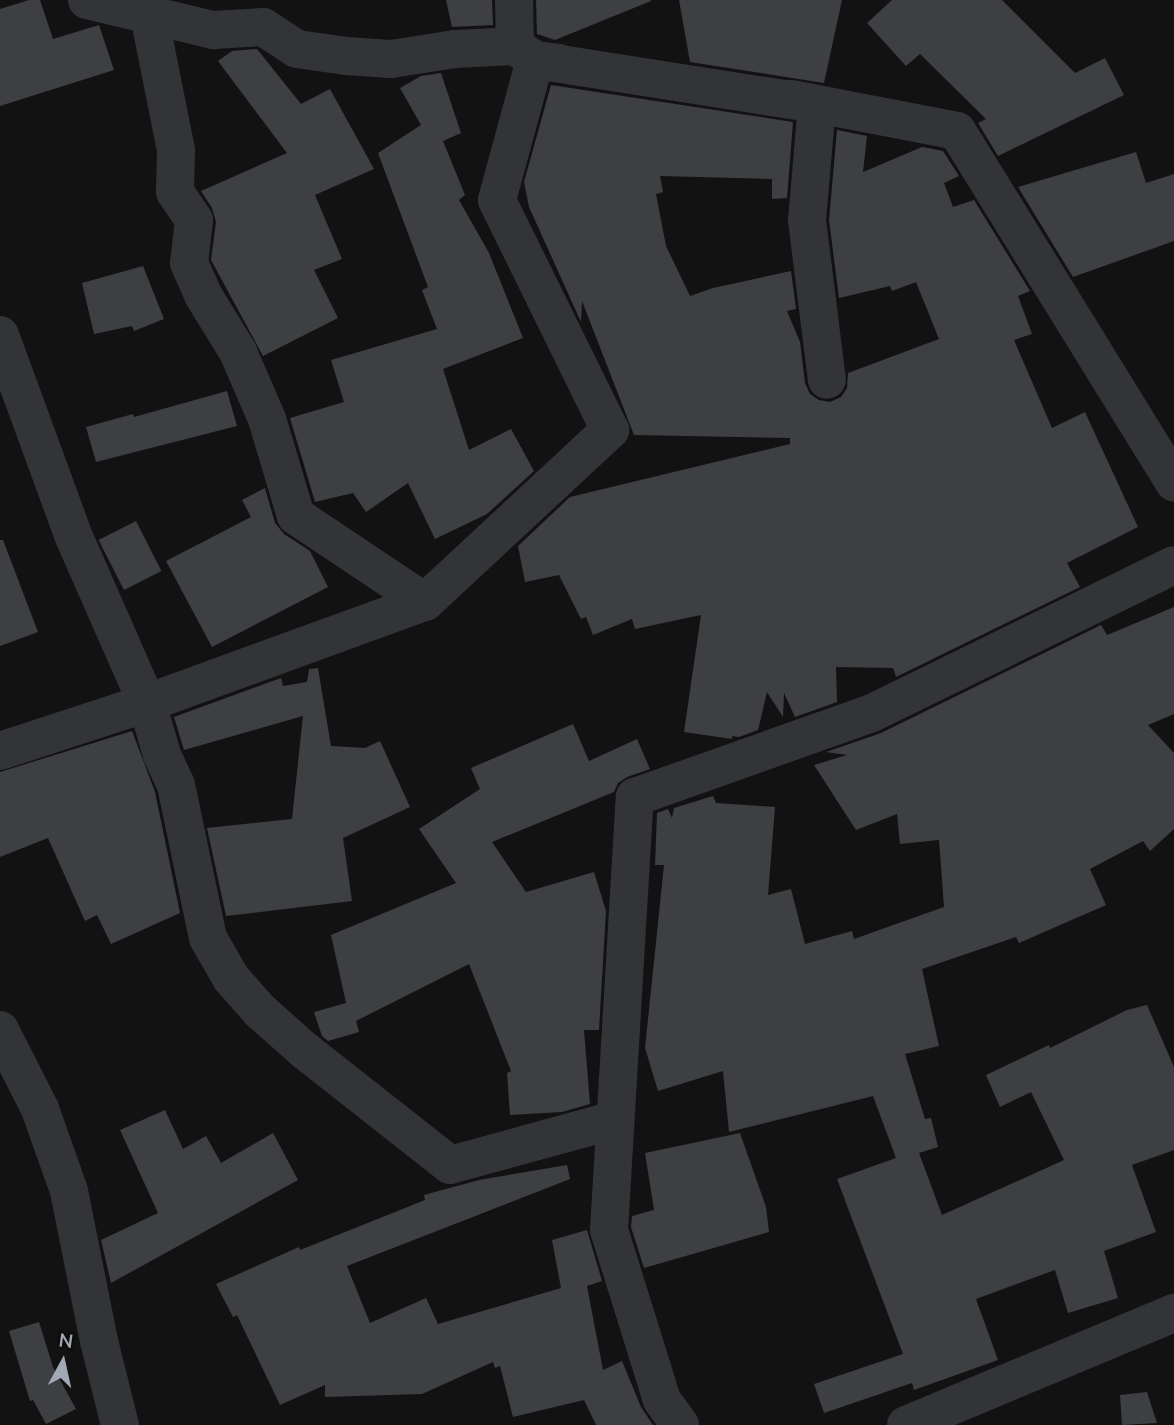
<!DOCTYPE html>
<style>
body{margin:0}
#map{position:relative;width:1174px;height:1425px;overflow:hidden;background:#121213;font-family:"Nunito Sans",sans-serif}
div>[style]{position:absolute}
.building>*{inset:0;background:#3e3f43;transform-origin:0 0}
.minor>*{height:38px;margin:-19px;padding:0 19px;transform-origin:19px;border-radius:19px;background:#333438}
span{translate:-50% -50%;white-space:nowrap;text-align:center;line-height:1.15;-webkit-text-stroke:5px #0d0d0e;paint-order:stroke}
.north{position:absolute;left:28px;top:1327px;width:70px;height:70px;-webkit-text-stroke:5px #0d0d0e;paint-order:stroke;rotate:8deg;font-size:19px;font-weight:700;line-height:28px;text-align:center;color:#a2a8b5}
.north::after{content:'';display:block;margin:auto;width:24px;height:32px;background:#a2a8b5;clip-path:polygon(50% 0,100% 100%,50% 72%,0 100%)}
</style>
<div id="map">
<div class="building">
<i style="clip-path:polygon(29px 0,40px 0,53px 39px,99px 25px,114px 70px,0 106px,0 9px)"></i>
<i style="clip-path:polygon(446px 0,492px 0,493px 25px,452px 27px)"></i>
<i style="clip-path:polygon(536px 0,651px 0,651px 1px,555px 40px,537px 34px)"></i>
<i style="clip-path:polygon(679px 0,842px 0,824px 83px,690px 62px)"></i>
<i style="clip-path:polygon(892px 0,1002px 0,1075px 73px,1105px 58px,1124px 95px,998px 156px,978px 123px,986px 119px,920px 54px,906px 66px,867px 23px)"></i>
<i style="clip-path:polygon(257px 49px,301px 104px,330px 89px,374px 169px,315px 195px,342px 259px,314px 270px,338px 318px,263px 356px,211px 260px,216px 222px,212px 208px,201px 191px,287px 153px,218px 61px,232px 51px)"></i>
<i style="clip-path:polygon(441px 73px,461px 133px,443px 141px,465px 195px,459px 200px,489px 253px,523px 338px,443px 369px,469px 450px,511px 429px,534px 471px,487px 514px,435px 539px,408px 483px,366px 512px,353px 493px,315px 502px,290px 418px,344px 402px,331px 360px,437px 329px,422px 290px,428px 287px,378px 153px,421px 125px,400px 88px,421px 76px)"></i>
<i style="clip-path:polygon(551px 85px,793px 122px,787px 198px,772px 199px,772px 179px,660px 176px,663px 192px,656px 194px,666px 246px,690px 296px,713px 288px,791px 271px,796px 309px,787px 311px,800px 342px,805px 383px,810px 394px,819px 400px,830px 402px,841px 397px,847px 388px,848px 373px,939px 339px,916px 282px,892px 291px,890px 286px,839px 298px,829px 220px,837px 130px,867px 136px,863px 172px,922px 147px,943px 151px,959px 176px,944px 183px,953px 207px,974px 200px,1030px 291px,1018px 296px,1032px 334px,1014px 340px,1052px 428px,1085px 412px,1138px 527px,1067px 563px,1080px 587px,896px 677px,893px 668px,836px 667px,837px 702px,795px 717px,784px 693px,783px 717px,767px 692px,758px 730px,739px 737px,732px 736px,732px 739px,684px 732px,701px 615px,635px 629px,632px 619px,593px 635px,586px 617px,581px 619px,559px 575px,525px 582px,518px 546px,570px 497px,790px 444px,790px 438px,634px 435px,582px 301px,581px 322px,529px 207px,524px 182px)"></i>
<i style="clip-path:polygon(1136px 152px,1146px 183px,1174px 174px,1174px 241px,1073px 277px,1018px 187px)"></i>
<i style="clip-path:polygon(143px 266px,164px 319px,134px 331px,132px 326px,94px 334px,82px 283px)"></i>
<i style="clip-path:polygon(227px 391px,237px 426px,96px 462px,86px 427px,133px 414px,134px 417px)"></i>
<i style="clip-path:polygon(265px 488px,275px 523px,284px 534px,310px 551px,328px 587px,212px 647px,166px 561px,251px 517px,242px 500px)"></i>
<i style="left:136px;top:521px;width:56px;height:42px;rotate:63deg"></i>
<i style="clip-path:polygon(0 540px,3px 540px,38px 632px,0 646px)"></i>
<i style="clip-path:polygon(1174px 607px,1174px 714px,1148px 725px,1174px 753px,1174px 829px,1150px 851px,1143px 841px,1090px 869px,1106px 905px,1019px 943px,1016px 937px,922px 969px,939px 1046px,905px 1054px,925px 1119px,931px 1118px,938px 1147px,919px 1153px,942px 1215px,1064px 1160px,1031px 1092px,1000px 1107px,986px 1075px,1049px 1045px,1050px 1048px,1127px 1010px,1147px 1005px,1174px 1067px,1174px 1150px,1132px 1165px,1156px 1232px,1104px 1251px,1118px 1298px,1068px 1313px,1055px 1270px,976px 1299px,998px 1360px,914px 1390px,912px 1383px,824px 1413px,814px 1384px,903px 1354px,837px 1179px,896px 1158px,873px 1096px,729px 1132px,723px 1071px,658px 1091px,645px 1048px,664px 865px,655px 865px,657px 813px,668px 809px,672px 818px,674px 808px,713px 796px,716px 803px,775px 807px,768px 895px,791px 889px,805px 944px,852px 931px,854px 939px,944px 907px,939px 840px,900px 844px,897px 814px,856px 830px,814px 765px,847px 755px,826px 752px,881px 733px,1101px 625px,1107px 635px)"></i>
<i style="clip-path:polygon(318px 668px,331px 746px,365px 748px,380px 741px,410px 807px,343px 838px,352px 901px,226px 916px,207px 828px,292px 819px,303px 716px,184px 750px,174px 717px,281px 678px,283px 686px,307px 682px,309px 669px)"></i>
<i style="clip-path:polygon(573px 724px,589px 761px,637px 739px,650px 769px,627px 777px,618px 783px,614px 792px,492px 842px,526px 892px,594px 872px,606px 911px,599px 1030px,584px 1030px,590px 1104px,562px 1112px,510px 1115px,507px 1073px,511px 1071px,469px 964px,356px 1021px,359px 1032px,328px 1041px,322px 1036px,314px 1012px,346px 1003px,331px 935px,456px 883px,419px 829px,480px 789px,471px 768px)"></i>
<i style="clip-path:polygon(132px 731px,155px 792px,180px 913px,111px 944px,97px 915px,85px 921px,48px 838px,0 857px,0 772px)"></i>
<i style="clip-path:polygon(165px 1110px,183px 1149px,206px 1136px,221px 1163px,273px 1133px,298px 1180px,111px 1283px,101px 1240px,158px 1213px,120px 1130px)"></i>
<i style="clip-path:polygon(740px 1133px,766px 1207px,769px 1232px,644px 1268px,631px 1227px,632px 1216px,654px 1210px,645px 1153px)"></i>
<i style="clip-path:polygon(567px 1165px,570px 1179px,347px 1266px,370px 1323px,426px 1298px,438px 1324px,561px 1288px,552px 1240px,587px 1230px,602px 1281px,587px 1286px,603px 1370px,622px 1361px,641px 1407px,653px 1425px,596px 1425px,584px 1400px,513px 1417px,500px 1366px,495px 1368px,493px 1362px,422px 1394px,325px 1397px,325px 1385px,280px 1405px,237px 1315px,233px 1317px,216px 1284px,299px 1247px,300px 1250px,425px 1200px,424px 1195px,479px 1180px)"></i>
<i style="clip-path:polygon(39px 1322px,53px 1367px,76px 1409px,46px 1424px,33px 1400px,30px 1401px,9px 1331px)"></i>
<i style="clip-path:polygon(1147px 1392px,1157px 1423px,1122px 1425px,1120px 1395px)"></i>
</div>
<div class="minor">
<i style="left:87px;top:0;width:130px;rotate:13.4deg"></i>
<i style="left:213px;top:30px;width:50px;rotate:-3.4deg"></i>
<i style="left:263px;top:27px;width:40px;rotate:32.9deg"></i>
<i style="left:297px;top:49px;width:49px;rotate:8.1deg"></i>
<i style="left:346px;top:56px;width:45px;rotate:3.8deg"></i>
<i style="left:391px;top:59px;width:65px;rotate:-8.9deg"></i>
<i style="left:455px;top:49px;width:60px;rotate:-2.9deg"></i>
<i style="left:515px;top:46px;width:24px;rotate:35deg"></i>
<i style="left:535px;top:60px;width:24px;rotate:7deg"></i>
<i style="left:514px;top:0;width:46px;rotate:88.8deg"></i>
<i style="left:149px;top:15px;width:138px;rotate:78.7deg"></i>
<i style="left:176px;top:150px;width:42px;rotate:91.4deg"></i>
<i style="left:175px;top:192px;width:34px;rotate:56deg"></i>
<i style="left:194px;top:220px;width:43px;rotate:96.6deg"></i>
<i style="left:189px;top:263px;width:35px;rotate:66deg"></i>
<i style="left:203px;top:295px;width:67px;rotate:58.4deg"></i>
<i style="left:238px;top:352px;width:73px;rotate:66.6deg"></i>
<i style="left:267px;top:419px;width:101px;rotate:73.4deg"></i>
<i style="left:296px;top:516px;width:155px;rotate:33.7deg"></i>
<i style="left:791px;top:99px;width:169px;rotate:10.9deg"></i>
<i style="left:957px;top:131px;width:413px;rotate:58.3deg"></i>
<i style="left:817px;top:104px;width:116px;rotate:94.9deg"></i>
<i style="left:807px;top:220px;width:161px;rotate:82.9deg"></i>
<i style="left:0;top:335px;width:215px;rotate:69.9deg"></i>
<i style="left:74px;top:537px;width:181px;rotate:66.3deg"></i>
<i style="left:147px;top:703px;width:54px;rotate:73.9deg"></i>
<i style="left:162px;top:755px;width:33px;rotate:65deg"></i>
<i style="left:176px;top:785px;width:156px;rotate:78.2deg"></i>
<i style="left:208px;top:938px;width:46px;rotate:60.1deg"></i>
<i style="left:231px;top:978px;width:43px;rotate:48.8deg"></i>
<i style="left:259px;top:1010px;width:60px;rotate:41.6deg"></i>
<i style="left:304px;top:1050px;width:186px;rotate:38.2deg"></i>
<i style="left:450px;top:1165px;width:170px;rotate:-15.3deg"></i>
<i style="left:0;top:751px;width:155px;rotate:-18.1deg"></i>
<i style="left:147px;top:703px;width:296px;rotate:-20deg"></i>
<i style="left:425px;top:602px;width:253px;rotate:-42.9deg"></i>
<i style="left:610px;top:430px;width:256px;rotate:-116.2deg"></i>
<i style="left:497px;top:200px;width:145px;rotate:-74.8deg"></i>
<i style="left:535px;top:60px;width:285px;rotate:8.9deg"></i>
<i style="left:0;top:1030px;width:89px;rotate:63.1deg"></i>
<i style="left:40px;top:1109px;width:87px;rotate:70.5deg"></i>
<i style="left:69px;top:1191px;width:153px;rotate:78.7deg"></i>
<i style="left:99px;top:1341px;width:87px;rotate:76deg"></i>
<i style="left:680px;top:1425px;width:31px;rotate:-126deg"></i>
<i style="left:662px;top:1400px;width:178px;rotate:-107.3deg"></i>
<i style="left:609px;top:1230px;width:434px;rotate:-86.6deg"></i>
<i style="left:635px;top:797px;width:251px;rotate:-19.5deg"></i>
<i style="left:872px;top:713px;width:336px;rotate:-26.1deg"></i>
<i style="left:906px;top:1425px;width:290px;rotate:-22.7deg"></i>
</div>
<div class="north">N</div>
</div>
